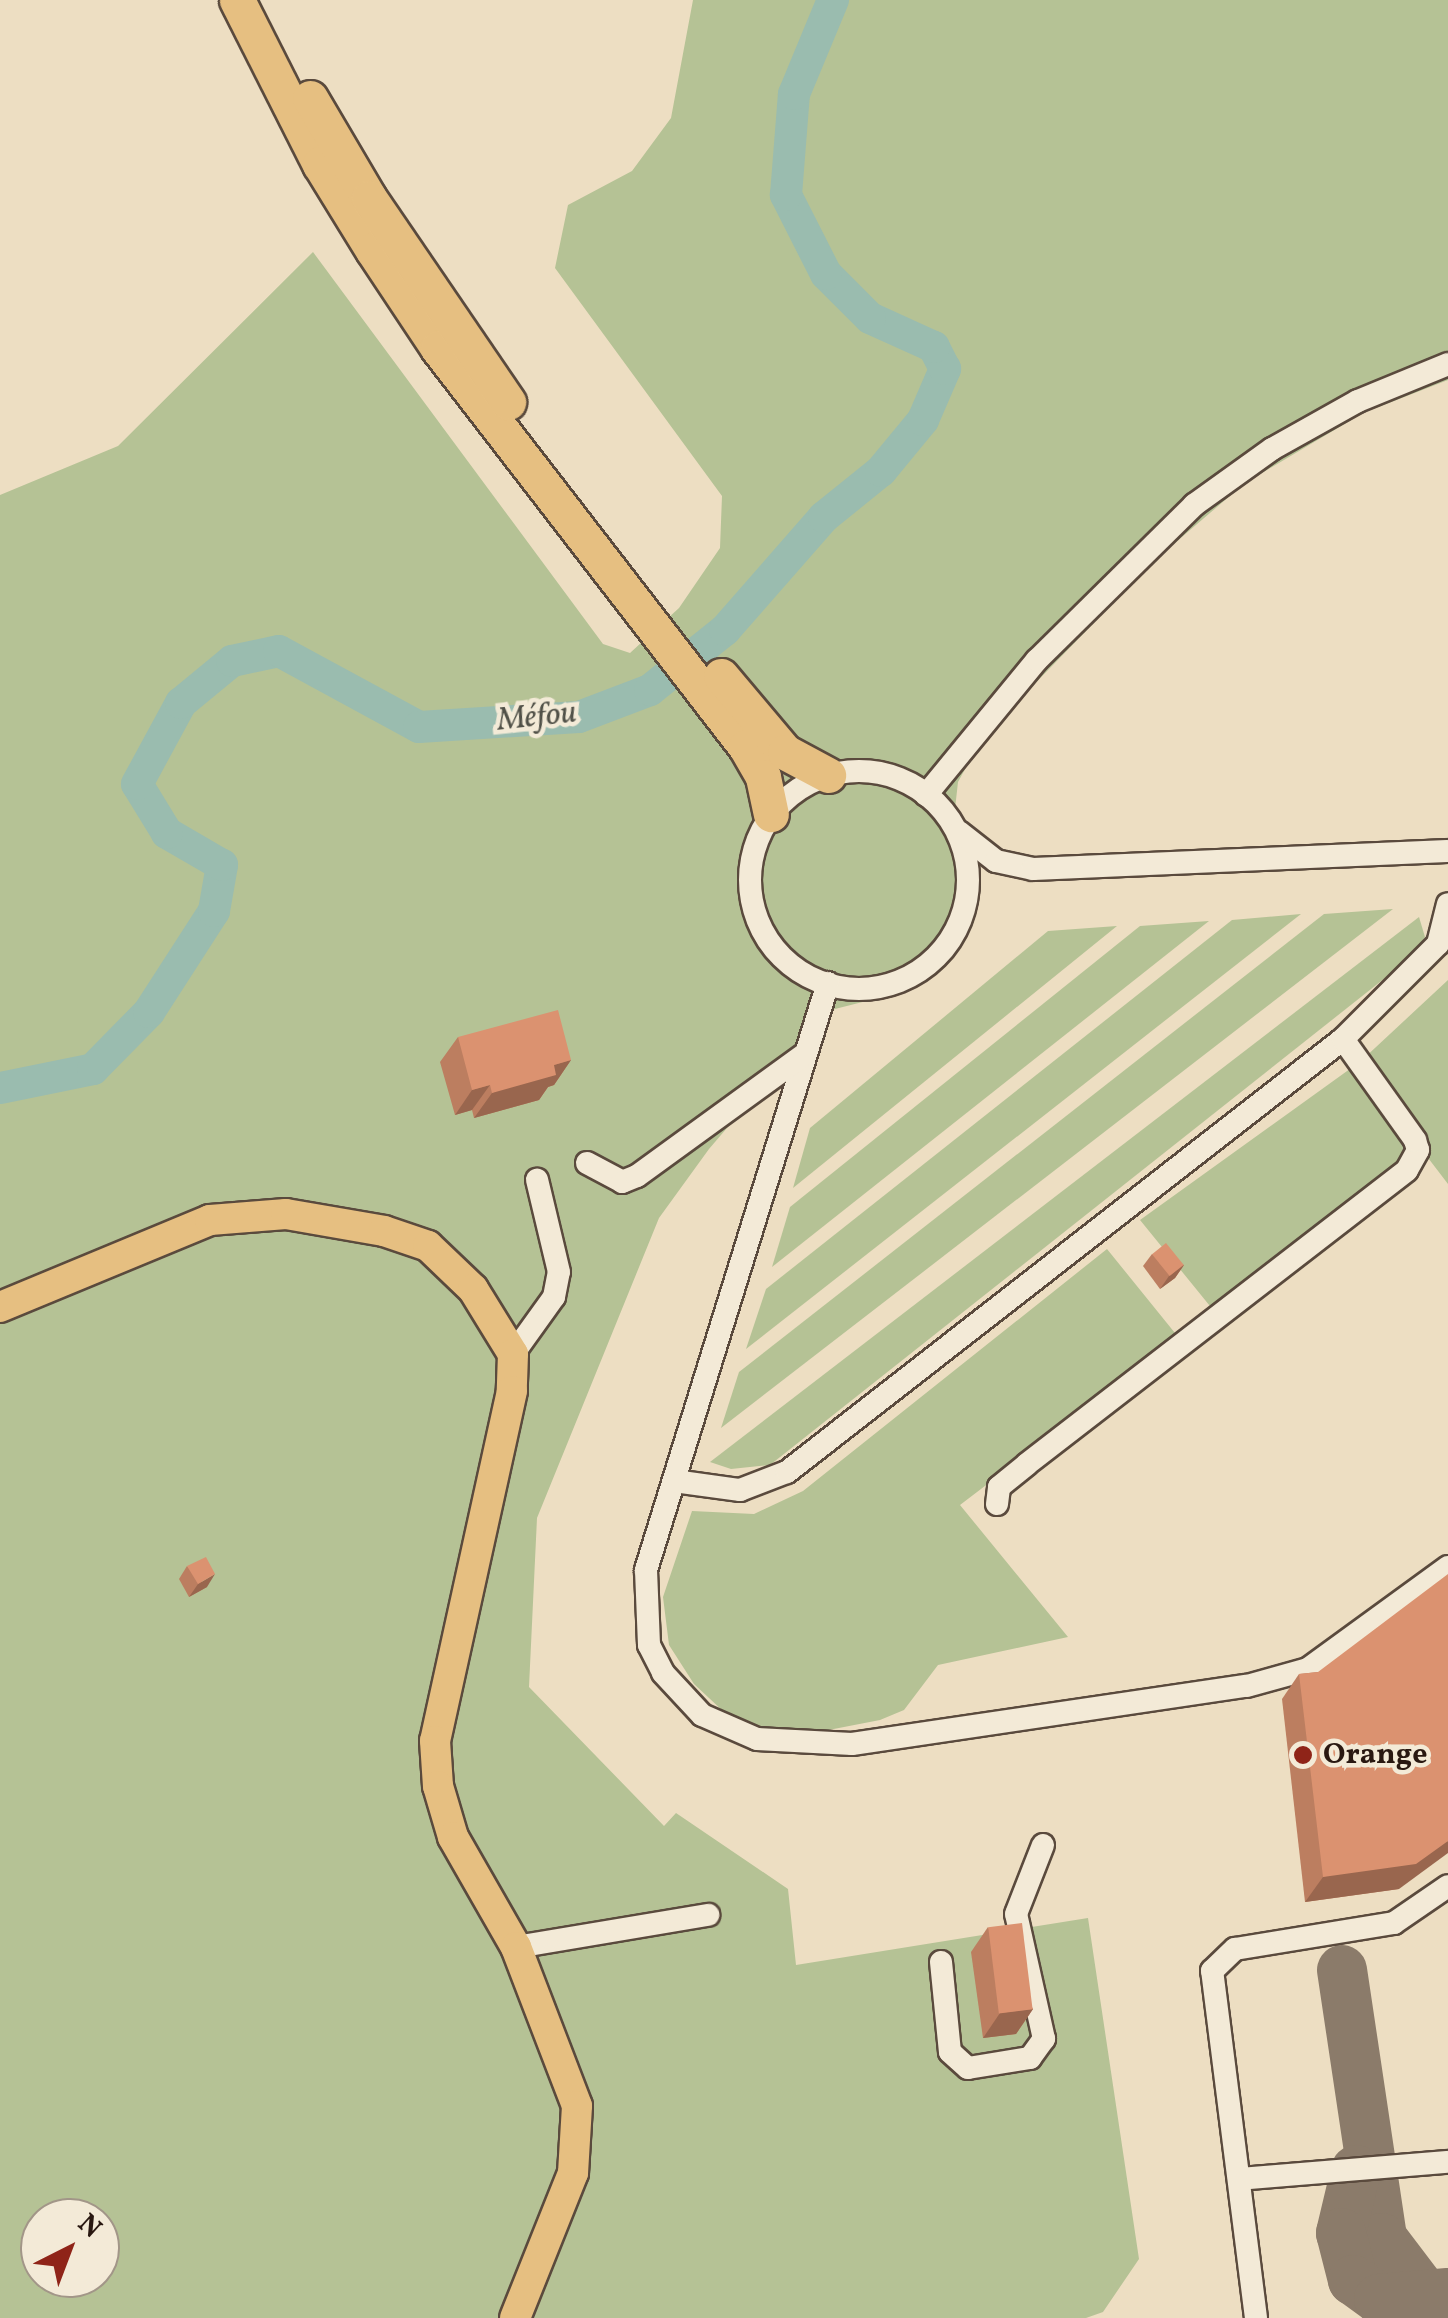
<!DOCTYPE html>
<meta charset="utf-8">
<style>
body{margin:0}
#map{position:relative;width:1448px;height:2318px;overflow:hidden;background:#eddec2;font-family:Vollkorn,serif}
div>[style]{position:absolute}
.green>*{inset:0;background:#b5c295}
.river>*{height:32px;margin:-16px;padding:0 16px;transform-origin:16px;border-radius:16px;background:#9abcaf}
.taxiway>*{height:50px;margin:-25px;padding:0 25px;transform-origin:25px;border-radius:25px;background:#8b7b6a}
.roads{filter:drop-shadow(2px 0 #5a4a3d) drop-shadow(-2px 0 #5a4a3d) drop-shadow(0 2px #5a4a3d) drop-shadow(0 -2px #5a4a3d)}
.minor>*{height:22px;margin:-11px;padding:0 11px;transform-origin:11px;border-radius:11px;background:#f3ead7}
.minor>.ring{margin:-11px;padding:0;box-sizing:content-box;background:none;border:22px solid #f3ead7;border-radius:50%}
.major>*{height:30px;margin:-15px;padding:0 15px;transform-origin:15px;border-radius:15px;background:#e6bf81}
.highway>*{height:35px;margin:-17.5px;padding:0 17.5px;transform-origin:17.5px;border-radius:17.5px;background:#e6bf81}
.wall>*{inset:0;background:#bc7e60}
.shaded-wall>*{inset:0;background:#99664e}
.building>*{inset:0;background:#db9270;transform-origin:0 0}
.dots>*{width:28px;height:28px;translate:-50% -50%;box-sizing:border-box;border:5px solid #f3ead7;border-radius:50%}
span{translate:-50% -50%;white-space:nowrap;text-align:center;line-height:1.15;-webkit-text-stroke:9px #f3ead7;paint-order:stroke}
.poi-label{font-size:30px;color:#291811;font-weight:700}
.left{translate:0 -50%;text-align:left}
.water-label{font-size:32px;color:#515148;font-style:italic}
.north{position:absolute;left:20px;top:2198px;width:100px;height:100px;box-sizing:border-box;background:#f3ead7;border:2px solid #a29688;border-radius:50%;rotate:42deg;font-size:28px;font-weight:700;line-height:40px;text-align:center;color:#291811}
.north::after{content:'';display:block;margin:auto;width:35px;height:45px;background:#8f2418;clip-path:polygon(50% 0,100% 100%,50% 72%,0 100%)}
</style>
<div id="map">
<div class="green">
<i style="clip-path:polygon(evenodd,693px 0,1448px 0,1448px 380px,1363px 413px,1245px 483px,1155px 560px,982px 738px,958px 782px,955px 809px,974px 891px,953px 956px,914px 989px,827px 1011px,709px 1149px,659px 1218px,537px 1518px,529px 1687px,664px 1826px,676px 1813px,788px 1889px,796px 1965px,1088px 1918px,1139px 2259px,1103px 2312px,1086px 2318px,0 2318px,0 495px,118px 446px,313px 252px,603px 644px,630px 653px,679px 608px,720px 548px,722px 496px,555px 268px,568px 205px,632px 171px,671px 118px,693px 0,40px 2218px,100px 2218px,100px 2278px,40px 2278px,40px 2218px)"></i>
<i style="clip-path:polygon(1393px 909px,721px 1428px,739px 1372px,1324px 914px)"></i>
<i style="clip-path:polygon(1301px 914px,746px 1349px,766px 1289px,1232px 920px)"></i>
<i style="clip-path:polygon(1419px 917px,1425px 937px,1414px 955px,770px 1465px,731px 1469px,710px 1462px)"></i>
<i style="clip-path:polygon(1209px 921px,772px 1267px,790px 1207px,1140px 926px)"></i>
<i style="clip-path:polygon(1117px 926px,793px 1188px,810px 1128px,1048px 931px)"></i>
<i style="clip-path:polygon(1448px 980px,1448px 1184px,1422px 1150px,1214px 1311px,1140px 1220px,1361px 1061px)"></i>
<i style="clip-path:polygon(1107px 1249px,1179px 1338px,960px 1505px,1068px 1637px,938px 1665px,904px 1710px,880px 1720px,808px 1734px,760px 1729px,724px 1712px,694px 1684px,669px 1645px,663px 1597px,692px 1511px,754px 1514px,803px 1491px)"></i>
</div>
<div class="river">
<i style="left:0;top:1088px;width:95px;rotate:-11.5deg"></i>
<i style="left:93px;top:1069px;width:80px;rotate:-45.5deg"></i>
<i style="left:149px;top:1012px;width:120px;rotate:-57.2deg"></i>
<i style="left:214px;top:911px;width:47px;rotate:-80.1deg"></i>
<i style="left:222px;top:865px;width:64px;rotate:-149.8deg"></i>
<i style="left:167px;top:833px;width:57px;rotate:-121.5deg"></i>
<i style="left:137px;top:784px;width:92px;rotate:-61.5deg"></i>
<i style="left:181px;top:703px;width:66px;rotate:-39.5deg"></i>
<i style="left:232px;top:661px;width:48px;rotate:-12deg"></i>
<i style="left:279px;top:651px;width:159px;rotate:28.5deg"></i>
<i style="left:419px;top:727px;width:160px;rotate:-3.6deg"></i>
<i style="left:579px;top:717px;width:76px;rotate:-20.8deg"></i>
<i style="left:650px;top:690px;width:96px;rotate:-38.7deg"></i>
<i style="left:725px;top:630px;width:150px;rotate:-48.8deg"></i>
<i style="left:824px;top:517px;width:73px;rotate:-38.9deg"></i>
<i style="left:881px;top:471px;width:66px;rotate:-50.5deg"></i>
<i style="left:923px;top:420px;width:56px;rotate:-66.7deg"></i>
<i style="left:945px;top:369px;width:25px;rotate:-117deg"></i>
<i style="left:934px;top:347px;width:70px;rotate:-155.6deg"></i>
<i style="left:870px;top:318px;width:62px;rotate:-135deg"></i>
<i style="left:826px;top:274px;width:89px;rotate:-116.9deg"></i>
<i style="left:786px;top:195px;width:101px;rotate:-85.5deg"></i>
<i style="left:794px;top:94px;width:102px;rotate:-67.5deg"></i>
</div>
<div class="taxiway">
<i style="left:1342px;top:1970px;width:271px;rotate:81.5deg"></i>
<i style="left:1382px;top:2238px;width:101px;rotate:52.7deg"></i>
<i style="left:1356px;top:2170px;width:65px;rotate:103.4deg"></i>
<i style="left:1341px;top:2233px;width:49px;rotate:75.7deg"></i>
<i style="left:1353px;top:2280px;width:32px;rotate:36deg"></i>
<i style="left:1379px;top:2299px;width:69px;rotate:-5deg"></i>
</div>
<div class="roads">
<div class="minor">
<i class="ring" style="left:750px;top:771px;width:196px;height:196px"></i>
<i style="left:926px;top:795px;width:175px;rotate:-50.6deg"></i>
<i style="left:1037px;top:660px;width:221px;rotate:-44.6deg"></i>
<i style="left:1194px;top:505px;width:96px;rotate:-35.7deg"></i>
<i style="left:1272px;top:449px;width:98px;rotate:-29.2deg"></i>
<i style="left:1358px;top:401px;width:97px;rotate:-22.3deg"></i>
<i style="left:959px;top:832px;width:47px;rotate:38.1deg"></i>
<i style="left:996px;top:861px;width:38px;rotate:12deg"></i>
<i style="left:1033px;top:869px;width:415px;rotate:-2.5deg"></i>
<i style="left:828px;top:983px;width:615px;rotate:107.23deg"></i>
<i style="left:646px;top:1570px;width:75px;rotate:87.7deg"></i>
<i style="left:649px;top:1645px;width:31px;rotate:63deg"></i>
<i style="left:663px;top:1673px;width:57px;rotate:47.1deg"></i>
<i style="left:702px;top:1715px;width:60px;rotate:23.6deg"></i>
<i style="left:757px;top:1739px;width:95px;rotate:3deg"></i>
<i style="left:852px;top:1744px;width:399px;rotate:-8.4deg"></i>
<i style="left:1247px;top:1686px;width:63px;rotate:-15.6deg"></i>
<i style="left:1308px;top:1669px;width:173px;rotate:-36.1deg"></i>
<i style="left:587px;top:1163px;width:40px;rotate:28deg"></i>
<i style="left:622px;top:1182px;width:16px;rotate:-22deg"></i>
<i style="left:637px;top:1176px;width:208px;rotate:-36deg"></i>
<i style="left:513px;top:1354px;width:70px;rotate:-54.3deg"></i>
<i style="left:554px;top:1297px;width:25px;rotate:-79deg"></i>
<i style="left:559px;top:1272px;width:95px;rotate:-103.4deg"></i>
<i style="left:674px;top:1481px;width:67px;rotate:7.8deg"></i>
<i style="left:740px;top:1490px;width:50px;rotate:-21deg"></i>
<i style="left:787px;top:1472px;width:705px;rotate:-37.91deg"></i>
<i style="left:1343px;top:1039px;width:134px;rotate:-45deg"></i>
<i style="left:1438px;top:944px;width:41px;rotate:-76deg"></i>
<i style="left:997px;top:1504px;width:17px;rotate:-83deg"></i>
<i style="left:999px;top:1487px;width:36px;rotate:-39deg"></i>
<i style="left:1027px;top:1464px;width:480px;rotate:-37.7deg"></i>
<i style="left:1407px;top:1170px;width:23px;rotate:-61deg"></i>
<i style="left:1418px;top:1150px;width:10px;rotate:-107deg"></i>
<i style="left:1415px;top:1140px;width:124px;rotate:-125.5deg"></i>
<i style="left:516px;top:1947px;width:195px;rotate:-9.5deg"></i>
<i style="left:941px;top:1962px;width:90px;rotate:84.3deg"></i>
<i style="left:950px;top:2052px;width:24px;rotate:42deg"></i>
<i style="left:968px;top:2068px;width:63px;rotate:-9.2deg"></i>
<i style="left:1030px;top:2058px;width:24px;rotate:-54deg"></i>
<i style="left:1044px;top:2039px;width:128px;rotate:-102.6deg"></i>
<i style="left:1016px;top:1914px;width:74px;rotate:-68.6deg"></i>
<i style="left:1239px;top:2179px;width:210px;rotate:-4.7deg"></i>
<i style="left:1256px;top:2318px;width:350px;rotate:-97.2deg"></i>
<i style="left:1212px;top:1971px;width:32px;rotate:-44deg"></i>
<i style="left:1235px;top:1949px;width:161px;rotate:-9.3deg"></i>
<i style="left:1394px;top:1923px;width:65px;rotate:-34.4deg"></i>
</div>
<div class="major">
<i style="left:0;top:1307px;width:227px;rotate:-22.5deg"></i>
<i style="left:210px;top:1220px;width:76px;rotate:-4.5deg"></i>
<i style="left:286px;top:1214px;width:99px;rotate:9.8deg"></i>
<i style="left:384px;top:1231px;width:46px;rotate:18.8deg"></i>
<i style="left:428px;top:1246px;width:62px;rotate:43.7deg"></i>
<i style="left:473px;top:1289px;width:76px;rotate:58.4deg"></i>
<i style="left:513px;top:1354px;width:37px;rotate:92deg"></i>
<i style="left:512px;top:1391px;width:358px;rotate:102.4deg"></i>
<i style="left:435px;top:1741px;width:45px;rotate:86.2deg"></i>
<i style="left:438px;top:1786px;width:53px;rotate:73.6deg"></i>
<i style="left:453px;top:1837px;width:127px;rotate:60.2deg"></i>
<i style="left:516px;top:1947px;width:170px;rotate:69deg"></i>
<i style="left:577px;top:2106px;width:67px;rotate:93.4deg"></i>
<i style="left:573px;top:2173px;width:156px;rotate:111.8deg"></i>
</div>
<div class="highway">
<i style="left:237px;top:0;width:184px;rotate:63.2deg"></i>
<i style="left:320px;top:164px;width:101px;rotate:58.4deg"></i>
<i style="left:373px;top:250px;width:118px;rotate:56.4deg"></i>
<i style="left:438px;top:348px;width:504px;rotate:52.33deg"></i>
<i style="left:746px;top:747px;width:34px;rotate:60deg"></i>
<i style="left:763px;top:777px;width:38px;rotate:78deg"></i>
<i style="left:310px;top:98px;width:116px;rotate:59.5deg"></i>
<i style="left:369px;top:198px;width:247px;rotate:55.7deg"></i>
<i style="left:721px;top:676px;width:99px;rotate:49.9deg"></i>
<i style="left:785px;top:752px;width:49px;rotate:28.1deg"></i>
</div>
</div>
<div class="wall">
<i style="clip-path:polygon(458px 1037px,571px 1060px,554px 1085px,548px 1087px,539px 1100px,474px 1118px,472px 1110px,455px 1115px,440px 1062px)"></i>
<i style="clip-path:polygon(1152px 1254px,1184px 1265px,1175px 1278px,1160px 1289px,1143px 1266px)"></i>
<i style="clip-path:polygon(187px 1566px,207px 1587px,189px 1597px,179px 1579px)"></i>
<i style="clip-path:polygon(1318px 1672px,1399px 1889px,1305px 1902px,1282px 1699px,1299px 1674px)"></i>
<i style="clip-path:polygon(988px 1927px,1033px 2009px,1016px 2034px,983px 2038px,971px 1952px)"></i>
</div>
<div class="shaded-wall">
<i style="clip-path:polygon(571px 1060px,554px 1085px,548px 1087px,539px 1100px,474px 1118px,492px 1093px,554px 1065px)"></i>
<i style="clip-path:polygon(490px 1085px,472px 1110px,455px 1115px,472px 1090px)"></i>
<i style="clip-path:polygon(1184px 1265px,1175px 1278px,1160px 1289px,1169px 1276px)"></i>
<i style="clip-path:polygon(215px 1574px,207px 1587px,189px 1597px,198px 1584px)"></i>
<i style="clip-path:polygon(1448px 1841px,1448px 1853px,1399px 1889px,1305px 1902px,1323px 1877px)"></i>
<i style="clip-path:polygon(1033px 2009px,1016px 2034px,983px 2038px,1000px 2013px)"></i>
</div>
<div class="building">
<i style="clip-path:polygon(558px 1010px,571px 1060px,554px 1065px,556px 1075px,492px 1093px,490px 1085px,472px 1090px,458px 1037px)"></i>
<i style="left:1166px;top:1243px;width:28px;height:18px;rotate:51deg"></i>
<i style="clip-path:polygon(206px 1557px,215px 1574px,198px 1584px,187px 1566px)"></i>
<i style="clip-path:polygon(1448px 1574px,1448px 1841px,1416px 1864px,1323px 1877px,1299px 1674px,1318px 1672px)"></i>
<i style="left:1022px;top:1923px;width:87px;height:34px;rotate:83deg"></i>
</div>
<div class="dots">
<i style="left:1303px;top:1755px;background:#8f2418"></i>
</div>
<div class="poi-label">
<span class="left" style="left:1323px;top:1755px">Orange</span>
</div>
<div class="water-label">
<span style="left:537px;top:718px;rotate:-6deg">Méfou</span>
</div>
<div class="north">N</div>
</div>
